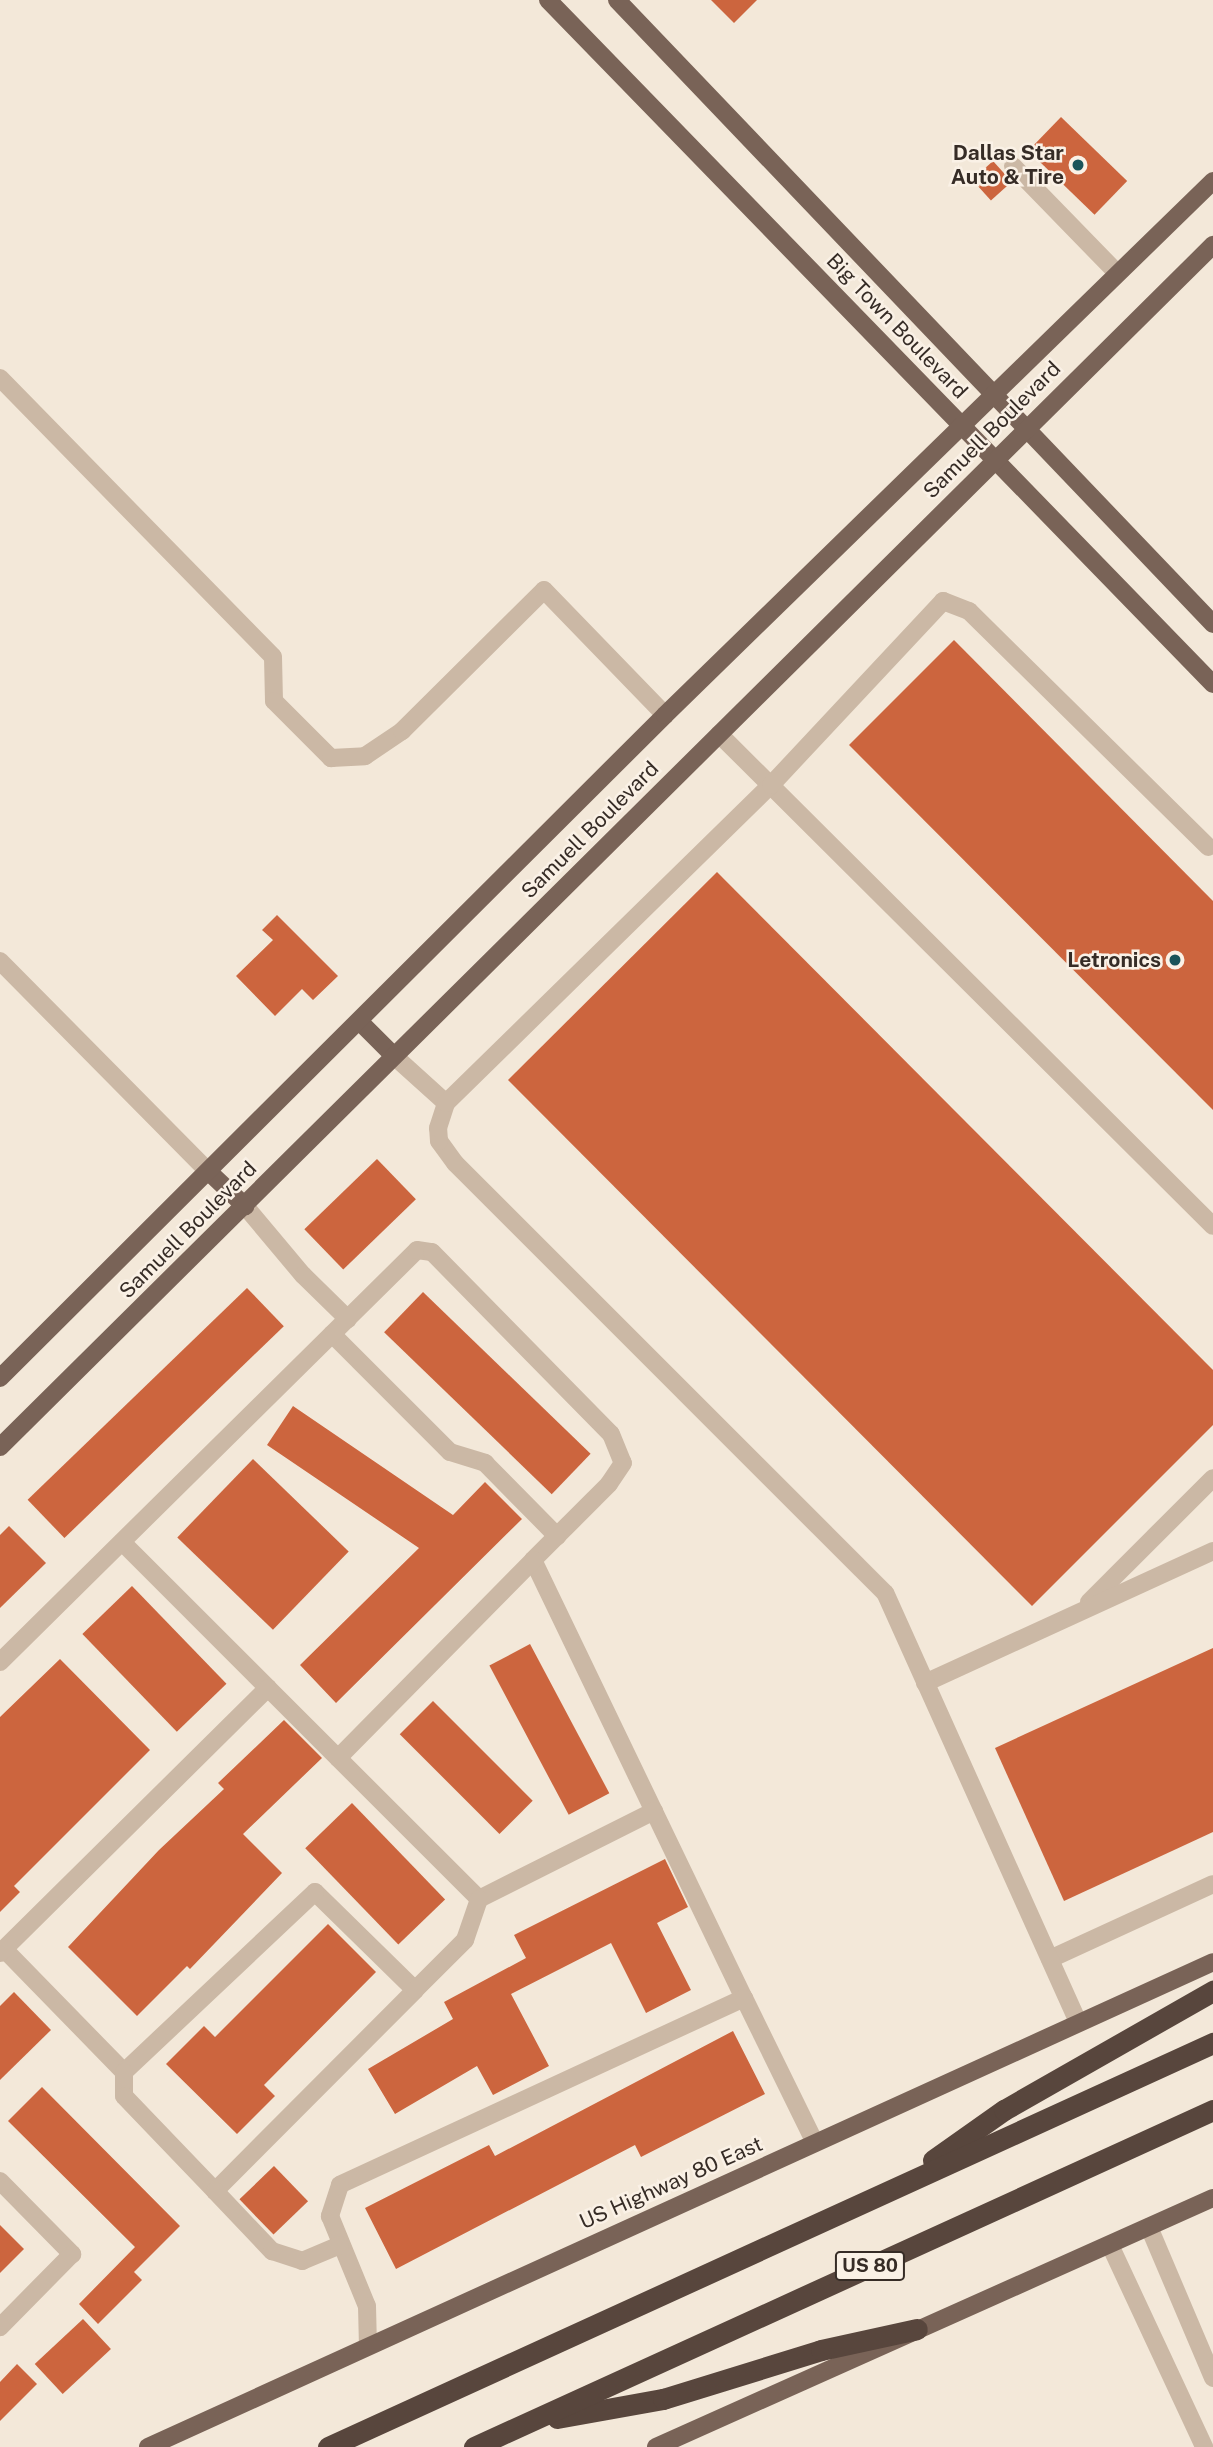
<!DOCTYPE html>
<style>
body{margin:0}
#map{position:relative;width:1213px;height:2447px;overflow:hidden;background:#f3e8d9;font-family:"Public Sans",sans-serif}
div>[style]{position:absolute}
.building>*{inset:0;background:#cc653e;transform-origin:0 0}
.minor>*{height:18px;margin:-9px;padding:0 9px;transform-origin:9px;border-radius:9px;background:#cbb8a5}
.major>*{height:18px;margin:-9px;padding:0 9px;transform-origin:9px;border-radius:9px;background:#796357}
.highway>*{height:21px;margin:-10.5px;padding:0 10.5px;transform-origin:10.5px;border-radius:10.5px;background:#58463d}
.dots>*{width:19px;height:19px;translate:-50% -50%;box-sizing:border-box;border:4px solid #faf1e6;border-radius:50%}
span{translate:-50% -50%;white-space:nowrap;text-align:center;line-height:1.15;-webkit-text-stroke:5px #faf1e6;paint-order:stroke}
.shield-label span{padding:2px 5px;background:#faf1e6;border:2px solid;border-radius:5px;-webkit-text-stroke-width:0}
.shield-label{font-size:19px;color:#362c26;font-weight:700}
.poi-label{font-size:21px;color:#362c26;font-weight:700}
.right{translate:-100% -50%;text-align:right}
.street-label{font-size:21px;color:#362c26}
</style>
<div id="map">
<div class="building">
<i style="clip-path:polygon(711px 0,757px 0,734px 23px)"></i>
<i style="left:1061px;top:117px;width:92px;height:47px;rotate:44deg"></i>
<i style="left:993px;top:161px;width:28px;height:28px;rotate:48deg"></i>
<i style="clip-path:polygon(954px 640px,1213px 901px,1213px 1110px,849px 745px)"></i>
<i style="clip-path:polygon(717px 872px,1213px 1370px,1213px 1425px,1032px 1606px,508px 1080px)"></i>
<i style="clip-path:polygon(277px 915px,338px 976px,313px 1000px,302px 989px,275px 1016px,236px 976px,273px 940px,262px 930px)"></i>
<i style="left:377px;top:1159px;width:56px;height:101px;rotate:46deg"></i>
<i style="left:247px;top:1288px;width:53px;height:305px;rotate:46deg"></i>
<i style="left:423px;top:1292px;width:233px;height:56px;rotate:44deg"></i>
<i style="clip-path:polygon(293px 1406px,453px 1515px,485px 1482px,522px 1519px,336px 1703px,300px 1665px,419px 1548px,267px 1445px)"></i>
<i style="left:253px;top:1459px;width:133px;height:109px;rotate:44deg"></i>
<i style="clip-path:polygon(9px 1526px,46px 1563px,0 1608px,0 1535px)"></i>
<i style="left:132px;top:1586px;width:136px;height:69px;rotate:46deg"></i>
<i style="left:530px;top:1644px;width:169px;height:46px;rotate:62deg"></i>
<i style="clip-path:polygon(1213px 1648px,1213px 1832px,1064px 1901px,995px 1748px)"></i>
<i style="clip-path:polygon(60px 1659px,150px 1750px,14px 1886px,20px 1892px,0 1912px,0 1717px)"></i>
<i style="left:433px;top:1701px;width:141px;height:47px;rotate:45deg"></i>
<i style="clip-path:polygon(284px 1720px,322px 1758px,243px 1834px,282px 1873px,190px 1969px,187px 1966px,137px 2016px,68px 1947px,159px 1850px,224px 1789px,218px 1783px)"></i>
<i style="left:352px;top:1803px;width:134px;height:65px;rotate:46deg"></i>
<i style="clip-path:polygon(665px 1859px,688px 1907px,657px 1923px,691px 1990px,646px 2013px,611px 1943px,511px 1994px,549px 2066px,493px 2095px,477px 2066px,395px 2114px,368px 2069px,453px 2019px,444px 2002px,526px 1958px,514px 1935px)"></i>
<i style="clip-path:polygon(328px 1924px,376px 1972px,264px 2085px,275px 2096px,237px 2134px,166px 2064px,204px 2026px,215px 2037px)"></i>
<i style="clip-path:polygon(14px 1992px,51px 2030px,0 2080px,0 2006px)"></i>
<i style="clip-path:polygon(733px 2031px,765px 2094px,641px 2157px,635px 2145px,396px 2269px,365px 2208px,489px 2145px,495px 2156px)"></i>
<i style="clip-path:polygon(42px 2087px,180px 2226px,134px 2272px,142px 2280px,98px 2324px,79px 2304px,135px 2247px,8px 2121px)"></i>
<i style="left:274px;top:2166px;width:49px;height:48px;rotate:46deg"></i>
<i style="clip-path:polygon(0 2225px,24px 2249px,0 2273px)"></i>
<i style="left:83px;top:2319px;width:41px;height:66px;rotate:47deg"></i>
<i style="clip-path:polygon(17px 2364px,37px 2384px,0 2421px,0 2382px)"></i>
</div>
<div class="minor">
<i style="left:1013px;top:166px;width:149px;rotate:45.8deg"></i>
<i style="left:0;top:378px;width:390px;rotate:45.6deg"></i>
<i style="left:273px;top:657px;width:44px;rotate:88.7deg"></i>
<i style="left:274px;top:701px;width:81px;rotate:45deg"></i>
<i style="left:331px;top:758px;width:34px;rotate:-3deg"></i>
<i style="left:365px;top:756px;width:45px;rotate:-34deg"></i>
<i style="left:402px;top:731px;width:200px;rotate:-44.8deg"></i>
<i style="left:544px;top:590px;width:174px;rotate:45.9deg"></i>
<i style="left:719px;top:734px;width:697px;rotate:44.88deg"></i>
<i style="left:0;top:961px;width:297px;rotate:45.3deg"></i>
<i style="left:394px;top:1056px;width:70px;rotate:42.1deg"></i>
<i style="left:245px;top:1206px;width:90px;rotate:50deg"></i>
<i style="left:303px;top:1275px;width:63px;rotate:44.4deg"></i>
<i style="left:332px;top:1334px;width:167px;rotate:45deg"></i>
<i style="left:450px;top:1452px;width:37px;rotate:17deg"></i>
<i style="left:485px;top:1463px;width:103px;rotate:45.4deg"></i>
<i style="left:122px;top:1542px;width:206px;rotate:45deg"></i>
<i style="left:1089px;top:1602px;width:175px;rotate:-45deg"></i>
<i style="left:0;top:1662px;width:586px;rotate:-44.65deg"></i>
<i style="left:417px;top:1250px;width:15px;rotate:8deg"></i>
<i style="left:432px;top:1252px;width:255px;rotate:45.5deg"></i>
<i style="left:611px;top:1434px;width:31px;rotate:68deg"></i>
<i style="left:623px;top:1463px;width:25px;rotate:124deg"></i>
<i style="left:609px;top:1484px;width:107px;rotate:135deg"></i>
<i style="left:533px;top:1560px;width:486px;rotate:64.3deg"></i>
<i style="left:744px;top:1998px;width:445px;rotate:155.2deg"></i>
<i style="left:340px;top:2185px;width:33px;rotate:108deg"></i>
<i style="left:330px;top:2216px;width:97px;rotate:67.7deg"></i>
<i style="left:367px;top:2306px;width:40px;rotate:88.6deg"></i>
<i style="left:925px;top:1683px;width:317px;rotate:-24.6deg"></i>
<i style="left:338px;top:1758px;width:278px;rotate:-45.4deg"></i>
<i style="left:4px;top:1949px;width:172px;rotate:45.7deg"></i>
<i style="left:0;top:1953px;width:377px;rotate:-44.7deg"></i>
<i style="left:268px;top:1688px;width:298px;rotate:45deg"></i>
<i style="left:479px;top:1899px;width:196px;rotate:-26.7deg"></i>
<i style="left:1050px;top:1959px;width:179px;rotate:-24.7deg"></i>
<i style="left:415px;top:1990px;width:140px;rotate:-135.6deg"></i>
<i style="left:315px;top:1892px;width:262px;rotate:136.7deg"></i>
<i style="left:124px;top:2072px;width:24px;rotate:90deg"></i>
<i style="left:124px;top:2096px;width:132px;rotate:46.2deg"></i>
<i style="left:215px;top:2191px;width:284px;rotate:-45.1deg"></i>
<i style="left:415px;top:1990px;width:71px;rotate:-45deg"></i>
<i style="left:465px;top:1940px;width:43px;rotate:-71.1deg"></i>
<i style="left:744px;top:1998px;width:161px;rotate:63.9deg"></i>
<i style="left:1078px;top:2022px;width:470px;rotate:-114.2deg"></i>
<i style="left:885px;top:1593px;width:608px;rotate:-135deg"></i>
<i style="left:455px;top:1163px;width:27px;rotate:-126deg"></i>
<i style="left:439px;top:1141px;width:13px;rotate:-94deg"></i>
<i style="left:438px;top:1128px;width:26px;rotate:-72deg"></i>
<i style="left:446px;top:1103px;width:455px;rotate:-44.4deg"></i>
<i style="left:771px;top:785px;width:252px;rotate:-46.9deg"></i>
<i style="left:943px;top:601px;width:28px;rotate:21deg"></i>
<i style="left:969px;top:611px;width:336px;rotate:44.6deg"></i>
<i style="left:0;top:2181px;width:103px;rotate:45.4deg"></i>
<i style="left:72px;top:2254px;width:103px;rotate:134.6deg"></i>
<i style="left:215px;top:2191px;width:83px;rotate:46.5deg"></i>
<i style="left:272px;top:2251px;width:32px;rotate:18deg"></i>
<i style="left:302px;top:2261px;width:41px;rotate:-22.8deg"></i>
<i style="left:1149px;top:2227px;width:164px;rotate:67deg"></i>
<i style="left:1110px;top:2245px;width:223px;rotate:65deg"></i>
</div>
<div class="major">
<i style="left:548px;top:0;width:954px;rotate:45.81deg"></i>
<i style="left:617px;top:0;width:863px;rotate:46.31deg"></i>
<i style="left:360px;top:1022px;width:48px;rotate:45deg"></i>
<i style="left:209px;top:1172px;width:50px;rotate:43.4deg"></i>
<i style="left:0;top:1378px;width:939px;rotate:-44.91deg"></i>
<i style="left:665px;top:715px;width:765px;rotate:-44.26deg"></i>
<i style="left:0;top:1447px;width:1708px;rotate:-44.74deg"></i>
<i style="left:148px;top:2447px;width:1170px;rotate:-24.48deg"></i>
<i style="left:656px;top:2447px;width:610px;rotate:-24.09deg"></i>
</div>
<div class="highway">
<i style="left:933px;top:2160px;width:87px;rotate:-35.2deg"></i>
<i style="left:1004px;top:2110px;width:241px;rotate:-29.7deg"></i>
<i style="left:557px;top:2418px;width:108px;rotate:-10.2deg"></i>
<i style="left:663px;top:2399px;width:165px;rotate:-17.2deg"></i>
<i style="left:821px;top:2350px;width:98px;rotate:-12.3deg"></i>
<i style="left:328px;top:2447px;width:973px;rotate:-24.54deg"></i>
<i style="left:474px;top:2447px;width:812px;rotate:-24.51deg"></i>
</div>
<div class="dots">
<i style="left:1078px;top:165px;background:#1a545a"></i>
<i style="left:1175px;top:960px;background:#1a545a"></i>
</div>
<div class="shield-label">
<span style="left:870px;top:2266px">US 80</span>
</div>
<div class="poi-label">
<span class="right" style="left:1064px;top:165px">Dallas Star<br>Auto &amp; Tire</span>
<span class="right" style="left:1161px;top:960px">Letronics</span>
</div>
<div class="street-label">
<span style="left:897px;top:326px;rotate:46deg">Big Town Boulevard</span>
<span style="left:992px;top:430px;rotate:-45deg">Samuell Boulevard</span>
<span style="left:590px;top:830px;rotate:-45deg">Samuell Boulevard</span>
<span style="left:188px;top:1230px;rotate:-45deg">Samuell Boulevard</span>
<span style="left:671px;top:2183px;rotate:-24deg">US Highway 80 East</span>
</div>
</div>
